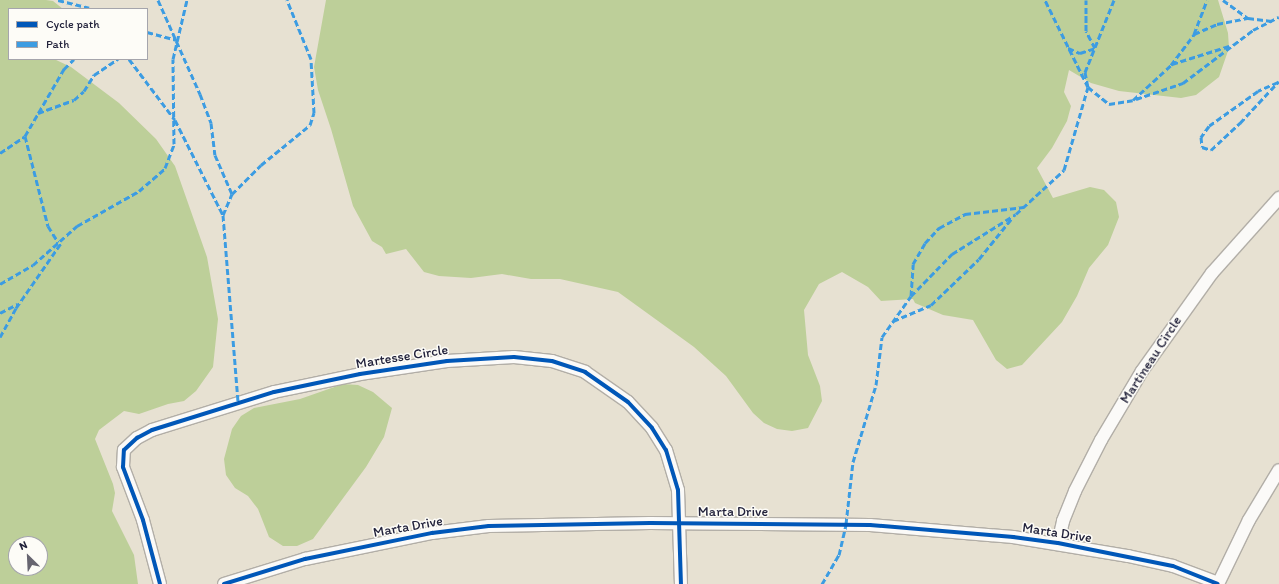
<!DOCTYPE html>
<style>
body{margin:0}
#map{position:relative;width:1279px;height:584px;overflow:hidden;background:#e7e1d2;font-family:Itim,sans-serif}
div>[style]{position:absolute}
.green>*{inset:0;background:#bdcf99}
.roads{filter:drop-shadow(1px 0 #b2aea7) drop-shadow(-1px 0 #b2aea7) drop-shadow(0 1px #b2aea7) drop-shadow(0 -1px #b2aea7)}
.minor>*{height:12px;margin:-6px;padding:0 6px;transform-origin:6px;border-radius:6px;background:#fbfaf8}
.quiet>*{height:3px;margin-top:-1.5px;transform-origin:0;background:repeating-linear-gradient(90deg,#3c9ce2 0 6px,transparent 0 9px)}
.cycleway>*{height:4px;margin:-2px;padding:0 2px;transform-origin:2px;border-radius:2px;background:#0057b8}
span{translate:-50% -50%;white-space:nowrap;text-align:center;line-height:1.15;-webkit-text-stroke:3px #fdfcf7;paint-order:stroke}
.street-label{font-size:14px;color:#22223b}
.legend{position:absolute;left:8px;top:8px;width:140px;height:52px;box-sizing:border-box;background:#fdfcf7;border:1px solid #a5a5ac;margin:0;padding:5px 7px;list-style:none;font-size:12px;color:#22223b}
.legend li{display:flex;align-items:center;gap:8px;height:20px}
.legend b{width:20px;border:1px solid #a5a5ac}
.north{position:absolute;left:8px;top:536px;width:40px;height:40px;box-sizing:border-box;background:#fdfcf7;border:1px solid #a5a5ac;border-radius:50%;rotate:336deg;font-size:11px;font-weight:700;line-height:16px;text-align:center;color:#22223b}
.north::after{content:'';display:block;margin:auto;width:14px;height:18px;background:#676570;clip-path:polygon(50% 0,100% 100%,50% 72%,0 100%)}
</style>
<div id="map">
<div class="green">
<i style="clip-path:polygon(evenodd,0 0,46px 0,53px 1px,63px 9px,9px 9px,9px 59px,54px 59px,71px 67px,119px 103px,156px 139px,175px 166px,207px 257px,218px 319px,213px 367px,196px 391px,184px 401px,168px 404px,139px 414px,124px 411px,99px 430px,95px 439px,113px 484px,115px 493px,112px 511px,134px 555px,138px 584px,0 584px,0 0,16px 544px,40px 544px,40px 568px,16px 568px,16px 544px)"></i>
<i style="clip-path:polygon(326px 0,1218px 0,1228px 33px,1229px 48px,1219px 77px,1196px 95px,1181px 98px,1119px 91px,1091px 83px,1069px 70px,1064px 92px,1071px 106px,1067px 121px,1052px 148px,1037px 168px,1053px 198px,1090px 187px,1104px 190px,1116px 202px,1119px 217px,1108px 245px,1089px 268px,1077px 296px,1062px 322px,1022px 365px,1007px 369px,996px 360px,973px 320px,943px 315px,915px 303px,913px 299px,881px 301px,868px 287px,842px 272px,819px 284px,804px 310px,808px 355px,820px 386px,822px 401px,808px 428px,792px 431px,777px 429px,764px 423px,753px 413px,726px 376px,694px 347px,618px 292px,560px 279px,531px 279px,502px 274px,471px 278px,439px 276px,424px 272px,406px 249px,386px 254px,382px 247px,372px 241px,353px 206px,331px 129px,318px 90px,314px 67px)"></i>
<i style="clip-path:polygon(343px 384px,358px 385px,373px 392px,392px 408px,384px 437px,366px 467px,313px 539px,297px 546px,283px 546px,269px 537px,258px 509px,248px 496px,235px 488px,226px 475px,224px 459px,232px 429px,241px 416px,254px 408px,300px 399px)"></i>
</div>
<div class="roads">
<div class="minor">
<i style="left:1058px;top:543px;width:23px;rotate:-77deg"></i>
<i style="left:1063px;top:521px;width:32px;rotate:-68deg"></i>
<i style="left:1075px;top:491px;width:57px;rotate:-63deg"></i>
<i style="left:1101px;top:440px;width:80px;rotate:-59.3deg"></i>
<i style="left:1142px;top:371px;width:120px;rotate:-54.5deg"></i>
<i style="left:1212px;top:273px;width:101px;rotate:-48.2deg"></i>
<i style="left:160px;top:584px;width:66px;rotate:-104.9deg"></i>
<i style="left:143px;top:520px;width:57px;rotate:-110.7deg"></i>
<i style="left:123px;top:467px;width:17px;rotate:-87deg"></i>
<i style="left:124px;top:450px;width:18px;rotate:-43deg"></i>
<i style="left:137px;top:438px;width:17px;rotate:-28deg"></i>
<i style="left:152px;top:430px;width:128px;rotate:-17.3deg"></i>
<i style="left:274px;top:392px;width:88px;rotate:-11.8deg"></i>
<i style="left:360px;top:374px;width:88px;rotate:-8.5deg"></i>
<i style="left:447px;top:361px;width:67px;rotate:-3.4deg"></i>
<i style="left:514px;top:357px;width:38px;rotate:6deg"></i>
<i style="left:552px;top:361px;width:35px;rotate:18deg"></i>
<i style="left:585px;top:372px;width:52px;rotate:34.9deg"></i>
<i style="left:628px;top:402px;width:35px;rotate:47deg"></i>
<i style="left:652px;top:428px;width:26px;rotate:58deg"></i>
<i style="left:666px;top:450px;width:42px;rotate:73.3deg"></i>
<i style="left:678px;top:490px;width:94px;rotate:88.2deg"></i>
<i style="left:224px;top:584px;width:85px;rotate:-17.2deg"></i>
<i style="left:305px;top:559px;width:130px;rotate:-11.6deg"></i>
<i style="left:432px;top:533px;width:57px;rotate:-7deg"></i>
<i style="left:489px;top:526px;width:161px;rotate:-1.1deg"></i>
<i style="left:650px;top:523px;width:220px;rotate:0.5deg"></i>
<i style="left:870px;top:525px;width:144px;rotate:4.8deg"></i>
<i style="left:1013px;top:537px;width:117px;rotate:9.4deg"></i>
<i style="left:1128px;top:556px;width:46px;rotate:12.5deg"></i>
<i style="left:1173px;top:566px;width:48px;rotate:20.7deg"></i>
<i style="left:1218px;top:584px;width:71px;rotate:-64.2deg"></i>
<i style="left:1249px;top:520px;width:58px;rotate:-59deg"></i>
</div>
</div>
<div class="quiet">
<i style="left:58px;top:0;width:32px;rotate:14deg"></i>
<i style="left:158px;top:0;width:103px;rotate:65.9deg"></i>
<i style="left:200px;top:94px;width:31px;rotate:69deg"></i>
<i style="left:211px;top:123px;width:32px;rotate:83deg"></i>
<i style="left:215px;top:155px;width:43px;rotate:66.4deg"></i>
<i style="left:1114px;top:0;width:78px;rotate:111.9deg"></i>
<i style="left:1085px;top:72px;width:15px;rotate:79deg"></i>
<i style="left:1088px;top:87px;width:27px;rotate:39deg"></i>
<i style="left:1109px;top:104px;width:24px;rotate:-9deg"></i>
<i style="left:1133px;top:100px;width:52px;rotate:-42.6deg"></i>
<i style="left:1171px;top:65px;width:39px;rotate:-53deg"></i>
<i style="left:1194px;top:34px;width:36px;rotate:-69deg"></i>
<i style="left:1223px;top:0;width:31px;rotate:36deg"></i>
<i style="left:147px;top:32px;width:31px;rotate:15deg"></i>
<i style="left:1194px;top:34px;width:25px;rotate:-23deg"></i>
<i style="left:1217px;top:24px;width:32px;rotate:-11deg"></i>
<i style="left:1248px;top:18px;width:24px;rotate:7deg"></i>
<i style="left:1068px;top:48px;width:13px;rotate:23deg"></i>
<i style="left:1080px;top:53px;width:16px;rotate:-18deg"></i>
<i style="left:1095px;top:48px;width:19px;rotate:-118deg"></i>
<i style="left:1086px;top:31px;width:31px;rotate:-90deg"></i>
<i style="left:129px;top:59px;width:76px;rotate:53deg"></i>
<i style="left:175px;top:120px;width:106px;rotate:63.2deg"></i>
<i style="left:223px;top:215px;width:188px;rotate:85.4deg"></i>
<i style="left:1172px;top:64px;width:60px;rotate:-17.5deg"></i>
<i style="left:1278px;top:82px;width:22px;rotate:156deg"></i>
<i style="left:1258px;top:91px;width:60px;rotate:144.5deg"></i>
<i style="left:1209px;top:126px;width:14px;rotate:126deg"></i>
<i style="left:1201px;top:137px;width:10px;rotate:84deg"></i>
<i style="left:1202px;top:147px;width:9px;rotate:18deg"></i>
<i style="left:1211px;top:150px;width:40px;rotate:-43deg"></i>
<i style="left:1240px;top:123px;width:57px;rotate:-47.1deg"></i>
<i style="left:1136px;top:99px;width:50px;rotate:-18.8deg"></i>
<i style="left:1183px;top:83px;width:88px;rotate:-37.1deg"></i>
<i style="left:1253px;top:30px;width:29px;rotate:-27deg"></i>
<i style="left:38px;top:113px;width:38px;rotate:-20deg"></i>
<i style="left:74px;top:100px;width:13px;rotate:-42deg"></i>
<i style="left:84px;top:91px;width:19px;rotate:-58deg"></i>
<i style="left:94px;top:75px;width:29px;rotate:-34deg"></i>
<i style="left:25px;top:136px;width:93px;rotate:75.7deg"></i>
<i style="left:48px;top:226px;width:19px;rotate:58deg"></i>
<i style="left:0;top:153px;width:30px;rotate:-34deg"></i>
<i style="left:25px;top:136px;width:78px;rotate:-59.8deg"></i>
<i style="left:64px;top:69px;width:14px;rotate:-45deg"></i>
<i style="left:223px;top:215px;width:23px;rotate:-67deg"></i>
<i style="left:232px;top:194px;width:41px;rotate:-45deg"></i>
<i style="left:261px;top:165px;width:63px;rotate:-39.2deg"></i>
<i style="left:310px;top:125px;width:13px;rotate:-72deg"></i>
<i style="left:314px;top:113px;width:54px;rotate:-93.2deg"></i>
<i style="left:311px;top:59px;width:64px;rotate:-112.1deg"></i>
<i style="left:0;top:284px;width:38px;rotate:-30deg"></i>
<i style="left:33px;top:265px;width:59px;rotate:-41.6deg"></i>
<i style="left:77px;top:226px;width:71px;rotate:-29.4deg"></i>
<i style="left:139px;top:191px;width:35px;rotate:-41deg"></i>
<i style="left:165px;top:168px;width:26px;rotate:-69deg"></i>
<i style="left:174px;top:144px;width:85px;rotate:-90.7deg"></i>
<i style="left:173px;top:59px;width:61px;rotate:-76.7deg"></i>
<i style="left:911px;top:296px;width:32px;rotate:-86deg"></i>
<i style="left:913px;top:264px;width:24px;rotate:-60deg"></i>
<i style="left:925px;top:243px;width:21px;rotate:-47deg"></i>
<i style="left:939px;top:228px;width:30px;rotate:-28deg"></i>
<i style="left:965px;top:214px;width:59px;rotate:-6.8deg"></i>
<i style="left:0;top:313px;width:20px;rotate:-27deg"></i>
<i style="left:893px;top:321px;width:41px;rotate:-22.8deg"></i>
<i style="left:931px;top:305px;width:66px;rotate:-43.8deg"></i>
<i style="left:979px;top:259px;width:53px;rotate:-51.2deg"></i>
<i style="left:0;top:337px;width:33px;rotate:-61deg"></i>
<i style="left:16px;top:308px;width:79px;rotate:-55.3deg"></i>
<i style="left:822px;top:584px;width:34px;rotate:-60deg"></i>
<i style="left:839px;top:555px;width:32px;rotate:-77deg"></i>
<i style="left:846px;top:524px;width:62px;rotate:-83.6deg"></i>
<i style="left:853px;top:462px;width:80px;rotate:-73.4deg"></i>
<i style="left:876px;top:385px;width:48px;rotate:-82.9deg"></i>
<i style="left:882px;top:337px;width:50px;rotate:-54.7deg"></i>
<i style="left:911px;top:296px;width:59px;rotate:-45.7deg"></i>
<i style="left:952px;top:254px;width:75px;rotate:-32deg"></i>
<i style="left:1016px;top:214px;width:65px;rotate:-42.5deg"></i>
<i style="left:1064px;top:170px;width:86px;rotate:-73.9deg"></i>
<i style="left:1088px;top:87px;width:97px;rotate:-116.3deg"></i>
</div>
<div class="cycleway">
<i style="left:160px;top:584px;width:66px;rotate:-104.9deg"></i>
<i style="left:143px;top:520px;width:57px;rotate:-110.7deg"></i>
<i style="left:123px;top:467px;width:17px;rotate:-87deg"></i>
<i style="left:124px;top:450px;width:18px;rotate:-43deg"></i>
<i style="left:137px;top:438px;width:17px;rotate:-28deg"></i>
<i style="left:152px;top:430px;width:128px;rotate:-17.3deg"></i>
<i style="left:274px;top:392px;width:88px;rotate:-11.8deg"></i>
<i style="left:360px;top:374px;width:88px;rotate:-8.5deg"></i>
<i style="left:447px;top:361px;width:67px;rotate:-3.4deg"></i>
<i style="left:514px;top:357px;width:38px;rotate:6deg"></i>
<i style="left:552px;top:361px;width:35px;rotate:18deg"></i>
<i style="left:585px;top:372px;width:52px;rotate:34.9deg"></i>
<i style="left:628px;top:402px;width:35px;rotate:47deg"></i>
<i style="left:652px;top:428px;width:26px;rotate:58deg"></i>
<i style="left:666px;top:450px;width:42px;rotate:73.3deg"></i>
<i style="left:678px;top:490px;width:94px;rotate:88.2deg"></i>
<i style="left:224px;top:584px;width:85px;rotate:-17.2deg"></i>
<i style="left:305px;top:559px;width:130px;rotate:-11.6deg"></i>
<i style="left:432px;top:533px;width:57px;rotate:-7deg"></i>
<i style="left:489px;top:526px;width:161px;rotate:-1.1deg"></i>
<i style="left:650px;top:523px;width:220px;rotate:0.5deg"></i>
<i style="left:870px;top:525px;width:144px;rotate:4.8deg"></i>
<i style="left:1013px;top:537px;width:45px;rotate:7.6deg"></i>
<i style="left:1058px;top:543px;width:117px;rotate:11.3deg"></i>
<i style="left:1173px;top:566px;width:48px;rotate:21.8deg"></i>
</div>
<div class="street-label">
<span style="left:402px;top:357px;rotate:-9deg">Martesse Circle</span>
<span style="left:1151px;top:360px;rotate:-57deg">Martineau Circle</span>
<span style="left:733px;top:512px">Marta Drive</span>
<span style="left:408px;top:527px;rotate:-10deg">Marta Drive</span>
<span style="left:1057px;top:533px;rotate:9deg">Marta Drive</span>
</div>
<ul class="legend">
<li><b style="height:5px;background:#0057b8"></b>Cycle path</li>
<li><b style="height:5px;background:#3c9ce2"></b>Path</li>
</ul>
<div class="north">N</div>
</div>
